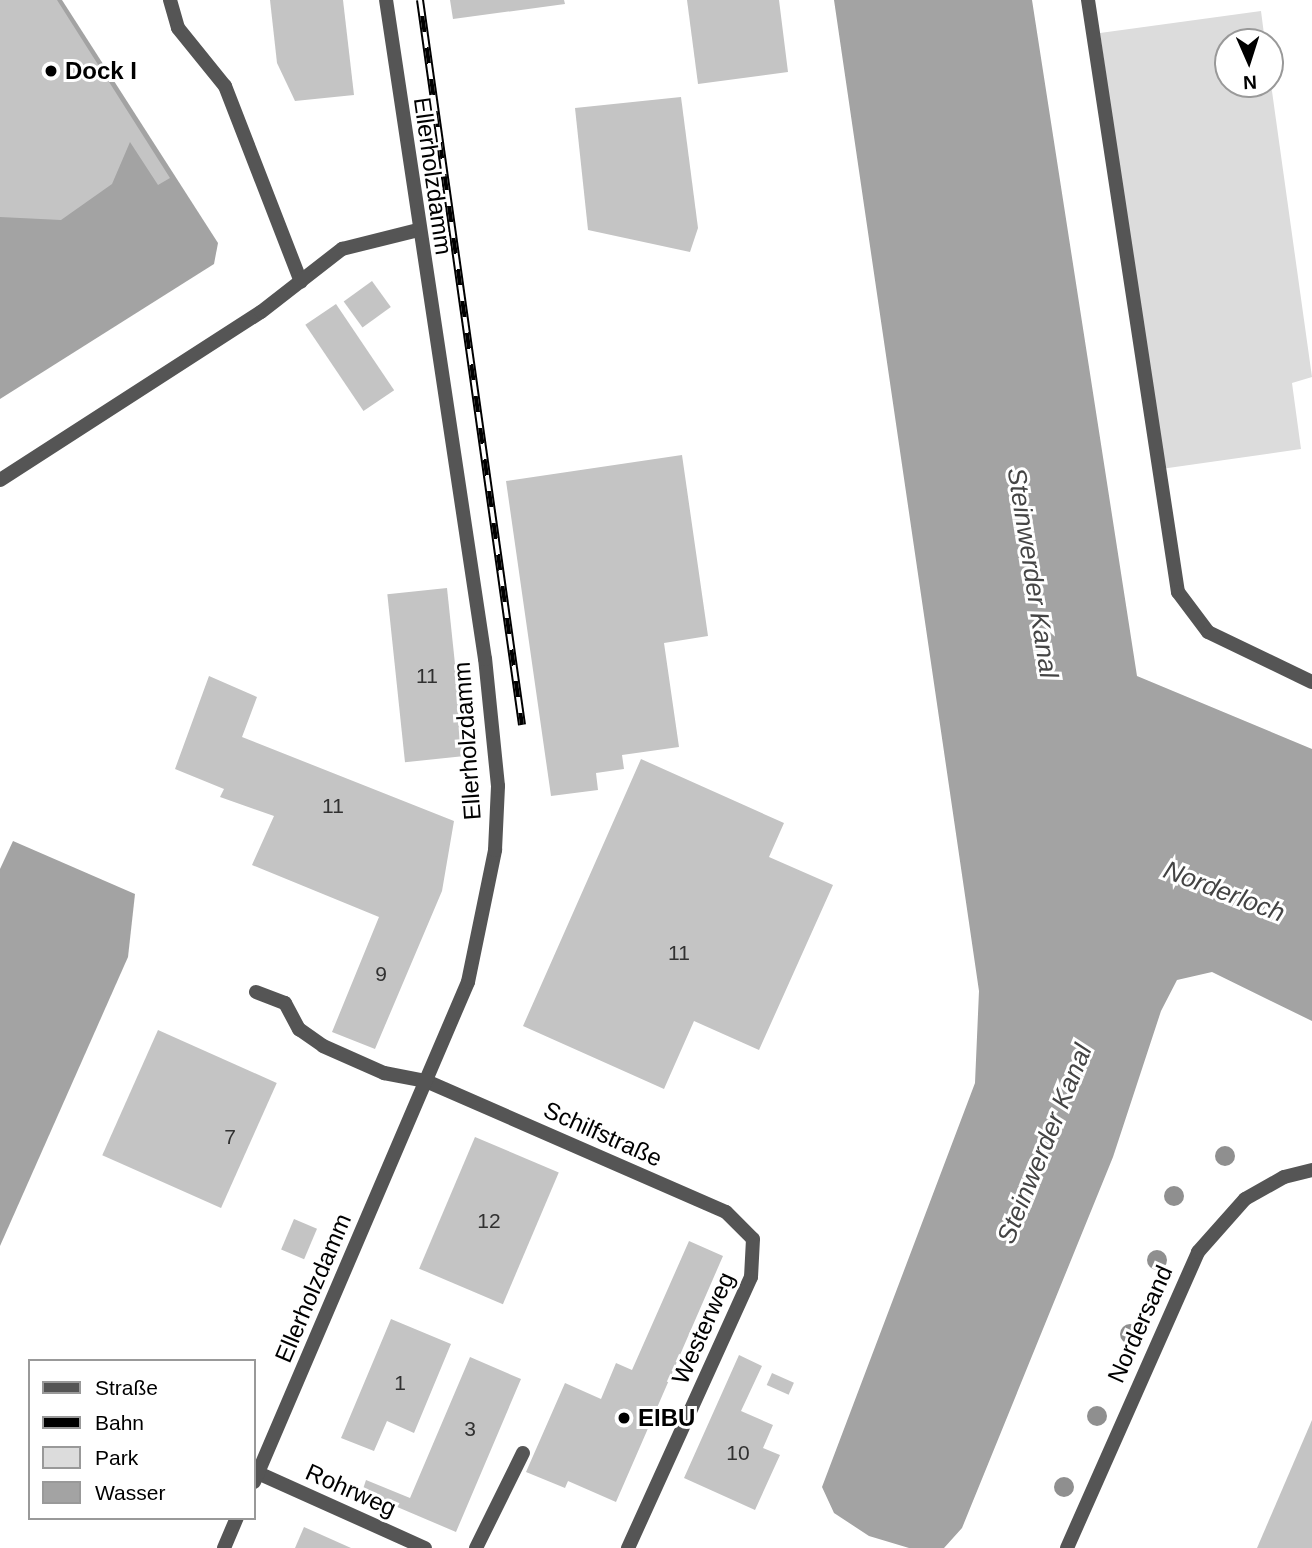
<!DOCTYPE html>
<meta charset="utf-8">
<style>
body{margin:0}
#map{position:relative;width:1312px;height:1548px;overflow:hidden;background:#fff;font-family:Arial,sans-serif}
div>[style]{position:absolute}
.green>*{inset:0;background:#dcdcdc}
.water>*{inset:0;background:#a3a3a3}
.building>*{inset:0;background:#c4c4c4;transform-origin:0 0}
.service>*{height:14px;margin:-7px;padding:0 7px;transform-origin:7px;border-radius:7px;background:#555}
.minor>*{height:14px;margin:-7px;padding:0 7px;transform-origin:7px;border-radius:7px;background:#555}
.rail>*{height:8px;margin-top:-4px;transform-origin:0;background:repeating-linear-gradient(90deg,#fff 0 16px,#000 0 32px);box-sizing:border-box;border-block:2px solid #000}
.trees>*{width:20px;height:20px;margin:-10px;border-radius:50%;background:#8f8f8f}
.dots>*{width:19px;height:19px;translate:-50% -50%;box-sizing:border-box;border:4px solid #fff;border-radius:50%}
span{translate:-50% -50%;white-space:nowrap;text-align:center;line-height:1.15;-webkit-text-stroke:6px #fff;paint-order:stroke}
.number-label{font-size:21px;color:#313131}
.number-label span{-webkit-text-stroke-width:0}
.poi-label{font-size:24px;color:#000;font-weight:700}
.left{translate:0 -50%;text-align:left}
.street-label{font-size:24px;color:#000}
.water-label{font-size:26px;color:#444;font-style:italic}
.legend{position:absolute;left:28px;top:1359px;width:228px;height:161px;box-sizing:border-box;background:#fff;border:2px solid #999;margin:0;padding:9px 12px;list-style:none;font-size:21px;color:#000}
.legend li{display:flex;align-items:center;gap:14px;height:35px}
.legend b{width:35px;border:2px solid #999}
.north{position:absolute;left:1214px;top:28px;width:70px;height:70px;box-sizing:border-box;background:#fff;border:2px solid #999;border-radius:50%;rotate:177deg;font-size:19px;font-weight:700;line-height:28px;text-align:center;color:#000}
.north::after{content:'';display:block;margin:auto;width:24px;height:32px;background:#000;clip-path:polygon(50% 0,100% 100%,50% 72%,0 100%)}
</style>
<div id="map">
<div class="green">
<i style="clip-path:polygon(1261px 11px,1265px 42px,1228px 42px,1228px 84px,1270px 84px,1270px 77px,1312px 377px,1292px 383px,1301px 449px,1161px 469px,1100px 33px)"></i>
</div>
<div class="water">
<i style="clip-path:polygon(0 0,62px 0,218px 243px,214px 264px,0 399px)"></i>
<i style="clip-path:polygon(834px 0,1032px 0,1137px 676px,1312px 749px,1312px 1021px,1212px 972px,1177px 980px,1161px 1011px,1113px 1157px,962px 1528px,944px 1548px,909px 1548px,869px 1536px,834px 1513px,822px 1487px,975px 1083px,979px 991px)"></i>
<i style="clip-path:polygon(13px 841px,135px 894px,128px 957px,0 1246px,0 869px)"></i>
</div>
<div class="building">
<i style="clip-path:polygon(0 0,57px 0,170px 178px,158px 185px,130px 142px,112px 184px,61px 220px,0 217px)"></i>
<i style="clip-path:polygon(270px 0,343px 0,354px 95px,295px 101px,277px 63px)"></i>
<i style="clip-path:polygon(450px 0,564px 0,565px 4px,453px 19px)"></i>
<i style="clip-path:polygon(687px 0,779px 0,788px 72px,698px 84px)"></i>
<i style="clip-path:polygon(681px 97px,698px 228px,690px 252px,588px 230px,575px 108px)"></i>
<i style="left:372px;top:281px;width:32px;height:35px;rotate:54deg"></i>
<i style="left:336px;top:304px;width:104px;height:37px;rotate:56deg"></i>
<i style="clip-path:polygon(682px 455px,708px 636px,664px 643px,679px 747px,622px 755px,624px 769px,596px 773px,598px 790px,551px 796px,506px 481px)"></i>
<i style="left:447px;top:588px;width:169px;height:60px;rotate:84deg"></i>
<i style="clip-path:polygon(209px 676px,257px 697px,242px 737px,454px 821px,442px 891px,375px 1049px,332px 1032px,379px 917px,252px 865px,274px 816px,220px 797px,224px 789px,175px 769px)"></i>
<i style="clip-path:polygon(641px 759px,784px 823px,769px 857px,833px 885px,759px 1050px,694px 1021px,664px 1089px,523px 1026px)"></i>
<i style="left:158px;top:1030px;width:130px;height:137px;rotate:24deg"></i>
<i style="left:475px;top:1137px;width:91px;height:143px;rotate:23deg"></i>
<i style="left:294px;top:1219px;width:25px;height:33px;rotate:23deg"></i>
<i style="clip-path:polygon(689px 1241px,723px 1256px,616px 1502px,568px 1481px,565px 1488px,526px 1472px,565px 1383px,601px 1399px,616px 1363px,632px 1370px)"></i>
<i style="clip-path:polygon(391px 1319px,451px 1344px,414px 1433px,387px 1421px,374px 1451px,341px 1438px)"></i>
<i style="clip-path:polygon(739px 1355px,762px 1366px,741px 1411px,773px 1425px,763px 1448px,780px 1455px,755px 1510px,684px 1478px)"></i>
<i style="clip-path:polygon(470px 1357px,521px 1379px,456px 1532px,362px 1492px,366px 1480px,410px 1498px)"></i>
<i style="left:772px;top:1373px;width:24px;height:13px;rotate:24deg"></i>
<i style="clip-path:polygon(1312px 1420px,1312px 1548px,1257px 1548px)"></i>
<i style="clip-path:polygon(304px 1527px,351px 1548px,295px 1548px)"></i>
</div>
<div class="service">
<i style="left:170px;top:0;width:29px;rotate:74deg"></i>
<i style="left:178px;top:28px;width:75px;rotate:51deg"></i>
<i style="left:225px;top:86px;width:210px;rotate:68.8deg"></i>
<i style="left:1088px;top:0;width:599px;rotate:81.36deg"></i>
<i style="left:1178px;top:592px;width:50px;rotate:53.1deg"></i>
<i style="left:1208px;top:632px;width:115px;rotate:25.7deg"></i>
<i style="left:0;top:480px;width:310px;rotate:-32.8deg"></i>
<i style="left:261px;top:312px;width:103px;rotate:-37.9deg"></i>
<i style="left:342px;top:249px;width:78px;rotate:-14deg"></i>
<i style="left:256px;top:992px;width:31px;rotate:21deg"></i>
<i style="left:285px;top:1003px;width:30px;rotate:62deg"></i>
<i style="left:299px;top:1029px;width:29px;rotate:35deg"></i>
<i style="left:323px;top:1046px;width:67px;rotate:23.9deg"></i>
<i style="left:384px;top:1073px;width:43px;rotate:10.8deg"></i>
<i style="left:476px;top:1548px;width:106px;rotate:-63.7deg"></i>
</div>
<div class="minor">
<i style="left:426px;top:1081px;width:327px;rotate:23.6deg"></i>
<i style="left:726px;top:1212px;width:38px;rotate:45deg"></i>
<i style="left:753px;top:1239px;width:38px;rotate:93deg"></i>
<i style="left:751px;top:1277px;width:298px;rotate:114.4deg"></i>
<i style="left:258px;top:1473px;width:183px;rotate:24.2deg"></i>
<i style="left:254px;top:1482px;width:544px;rotate:-66.83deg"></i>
<i style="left:468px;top:982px;width:135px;rotate:-78.4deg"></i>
<i style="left:495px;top:850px;width:64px;rotate:-87.3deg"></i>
<i style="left:498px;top:786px;width:128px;rotate:-95.8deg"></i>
<i style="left:485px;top:659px;width:666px;rotate:-98.54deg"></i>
<i style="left:224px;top:1548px;width:33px;rotate:-67deg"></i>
<i style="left:1067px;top:1548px;width:324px;rotate:-66.1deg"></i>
<i style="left:1198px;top:1252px;width:71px;rotate:-48.4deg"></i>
<i style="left:1245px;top:1199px;width:45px;rotate:-29.4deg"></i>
<i style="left:1284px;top:1177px;width:29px;rotate:-14deg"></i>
</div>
<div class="rail">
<i style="left:420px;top:0;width:732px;rotate:81.99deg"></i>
</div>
<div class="trees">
<i style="left:1225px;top:1156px"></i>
<i style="left:1174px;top:1196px"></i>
<i style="left:1157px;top:1260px"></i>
<i style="left:1130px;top:1334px"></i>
<i style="left:1097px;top:1416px"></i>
<i style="left:1064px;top:1487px"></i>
</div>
<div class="dots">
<i style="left:51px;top:71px;background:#000"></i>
<i style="left:624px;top:1418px;background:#000"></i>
</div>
<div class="number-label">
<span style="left:427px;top:676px">11</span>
<span style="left:333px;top:806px">11</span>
<span style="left:679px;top:953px">11</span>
<span style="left:381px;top:974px">9</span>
<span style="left:230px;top:1137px">7</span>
<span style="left:489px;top:1221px">12</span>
<span style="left:400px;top:1383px">1</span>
<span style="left:470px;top:1429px">3</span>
<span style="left:738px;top:1453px">10</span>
</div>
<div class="poi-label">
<span class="left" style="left:65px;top:71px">Dock I</span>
<span class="left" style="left:638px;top:1418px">EIBU</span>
</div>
<div class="street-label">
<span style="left:433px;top:176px;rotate:82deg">Ellerholzdamm</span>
<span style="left:467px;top:741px;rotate:-94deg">Ellerholzdamm</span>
<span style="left:603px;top:1134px;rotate:24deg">Schilfstraße</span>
<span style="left:313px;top:1288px;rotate:-67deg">Ellerholzdamm</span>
<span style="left:1140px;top:1324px;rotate:-66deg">Nordersand</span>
<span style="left:703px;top:1328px;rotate:-66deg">Westerweg</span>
<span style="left:351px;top:1490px;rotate:24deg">Rohrweg</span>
</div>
<div class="water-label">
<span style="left:1032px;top:573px;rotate:81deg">Steinwerder Kanal</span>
<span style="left:1224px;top:892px;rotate:21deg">Norderloch</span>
<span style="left:1045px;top:1144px;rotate:-68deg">Steinwerder Kanal</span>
</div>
<ul class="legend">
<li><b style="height:9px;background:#555"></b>Straße</li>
<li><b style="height:9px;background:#000"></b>Bahn</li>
<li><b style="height:19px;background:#dcdcdc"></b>Park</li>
<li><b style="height:19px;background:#a3a3a3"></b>Wasser</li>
</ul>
<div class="north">N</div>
</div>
